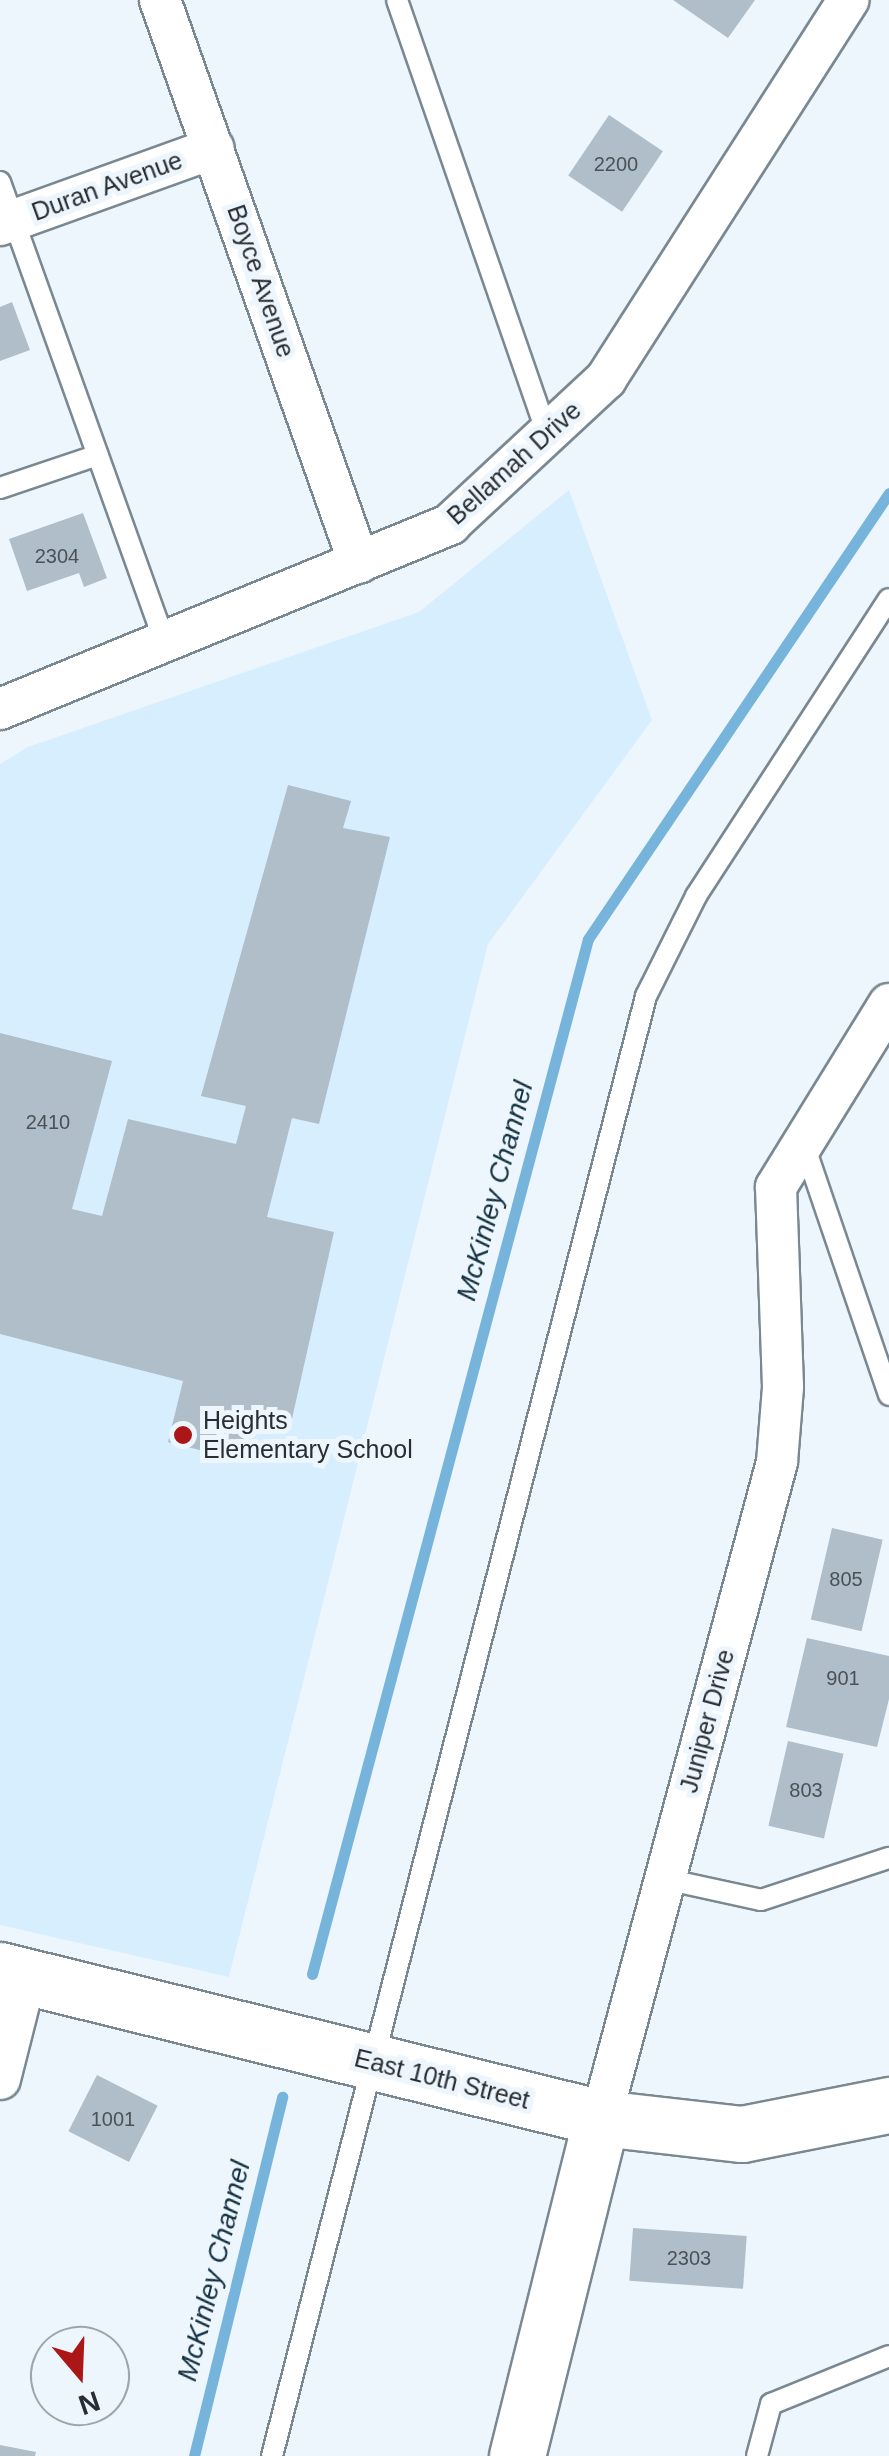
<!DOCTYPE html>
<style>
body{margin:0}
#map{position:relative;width:889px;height:2456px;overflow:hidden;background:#edf6fd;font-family:Arial,sans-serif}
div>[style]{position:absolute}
.built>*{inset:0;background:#d7eefe}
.stream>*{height:11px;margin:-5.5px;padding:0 5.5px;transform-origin:5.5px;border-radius:5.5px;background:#76b4dc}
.building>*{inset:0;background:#afbec8;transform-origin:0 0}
.roads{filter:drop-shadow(2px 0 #7a8892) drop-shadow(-2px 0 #7a8892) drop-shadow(0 2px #7a8892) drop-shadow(0 -2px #7a8892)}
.lane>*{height:20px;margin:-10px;padding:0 10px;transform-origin:10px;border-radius:10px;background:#fff}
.street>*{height:40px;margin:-20px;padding:0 20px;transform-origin:20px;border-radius:20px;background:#fff}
.secondary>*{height:55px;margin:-27.5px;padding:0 27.5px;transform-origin:27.5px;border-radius:27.5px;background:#fff}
.dots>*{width:28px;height:28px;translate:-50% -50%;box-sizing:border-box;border:5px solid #edf6fd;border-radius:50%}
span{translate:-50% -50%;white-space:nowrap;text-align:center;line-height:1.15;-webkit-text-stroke:10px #edf6fd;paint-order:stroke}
.number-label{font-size:20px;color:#4a5258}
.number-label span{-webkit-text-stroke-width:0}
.street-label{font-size:25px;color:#282e32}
.poi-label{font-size:25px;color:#282e32}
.left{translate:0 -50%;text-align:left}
.water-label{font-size:28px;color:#153243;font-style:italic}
.north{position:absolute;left:30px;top:2326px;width:100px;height:100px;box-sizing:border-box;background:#edf6fd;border:2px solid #9ea6ac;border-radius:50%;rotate:161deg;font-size:28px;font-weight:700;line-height:40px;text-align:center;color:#282e32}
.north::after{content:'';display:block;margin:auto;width:35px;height:45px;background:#aa1716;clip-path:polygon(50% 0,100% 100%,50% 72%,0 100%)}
</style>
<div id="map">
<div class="built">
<i style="clip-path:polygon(569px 490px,652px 720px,488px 944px,229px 1977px,0 1925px,0 764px,28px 747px,419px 612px)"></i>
</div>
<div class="stream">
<i style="left:312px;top:1974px;width:1071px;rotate:-75.07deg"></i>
<i style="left:588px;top:939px;width:538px;rotate:-55.99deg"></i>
<i style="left:194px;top:2456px;width:370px;rotate:-76.2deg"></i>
</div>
<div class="building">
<i style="clip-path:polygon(673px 0,755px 0,728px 38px)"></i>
<i style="left:609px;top:115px;width:65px;height:73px;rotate:34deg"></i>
<i style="clip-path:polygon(12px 302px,30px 350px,0 361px,0 307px)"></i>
<i style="clip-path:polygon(83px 513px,107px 578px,84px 587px,79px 573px,27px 591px,9px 539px)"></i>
<i style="clip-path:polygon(288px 785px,351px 801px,343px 828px,390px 837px,319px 1124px,292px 1118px,267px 1217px,334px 1232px,289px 1432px,248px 1422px,239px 1460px,168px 1442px,183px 1381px,0 1334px,0 1033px,112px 1061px,72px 1209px,102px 1216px,128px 1119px,236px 1144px,246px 1106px,201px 1096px)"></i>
<i style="left:832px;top:1528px;width:52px;height:94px;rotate:13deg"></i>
<i style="clip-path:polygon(807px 1638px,889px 1656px,889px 1699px,877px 1747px,786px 1727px)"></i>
<i style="left:788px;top:1741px;width:57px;height:87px;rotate:13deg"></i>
<i style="left:97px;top:2075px;width:68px;height:63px;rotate:27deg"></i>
<i style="left:633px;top:2228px;width:114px;height:53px;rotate:4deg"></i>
<i style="clip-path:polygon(0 2445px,36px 2452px,35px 2456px,0 2456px)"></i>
</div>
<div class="roads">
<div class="lane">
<i style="left:397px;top:0;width:459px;rotate:70.9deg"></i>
<i style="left:0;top:182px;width:489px;rotate:70.3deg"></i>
<i style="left:0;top:488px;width:103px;rotate:-18.6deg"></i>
<i style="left:804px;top:1145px;width:264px;rotate:71.2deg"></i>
<i style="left:665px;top:1879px;width:98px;rotate:12.3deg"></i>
<i style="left:761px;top:1900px;width:135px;rotate:-18.2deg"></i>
<i style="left:272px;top:2456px;width:1507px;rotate:-75.63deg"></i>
<i style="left:646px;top:996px;width:112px;rotate:-63.4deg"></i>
<i style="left:696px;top:896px;width:354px;rotate:-57deg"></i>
<i style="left:757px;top:2456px;width:54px;rotate:-74.9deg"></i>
<i style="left:771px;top:2404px;width:127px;rotate:-22.1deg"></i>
</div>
<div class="street">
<i style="left:160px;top:0;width:597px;rotate:70.53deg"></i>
<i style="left:0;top:225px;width:227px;rotate:-19.8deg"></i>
<i style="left:0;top:709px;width:487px;rotate:-22.3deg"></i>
<i style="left:450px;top:524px;width:213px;rotate:-42.9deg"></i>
<i style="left:606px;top:379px;width:450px;rotate:-57.4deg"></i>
<i style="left:0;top:2079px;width:106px;rotate:-75.8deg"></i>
<i style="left:601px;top:2118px;width:679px;rotate:-74.98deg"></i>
<i style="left:777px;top:1462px;width:75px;rotate:-85.4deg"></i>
<i style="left:783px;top:1387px;width:200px;rotate:-92deg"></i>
<i style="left:776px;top:1187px;width:215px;rotate:-58.3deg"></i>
</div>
<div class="secondary">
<i style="left:0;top:1970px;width:619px;rotate:13.83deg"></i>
<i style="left:601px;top:2118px;width:142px;rotate:6.5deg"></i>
<i style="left:742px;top:2134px;width:150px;rotate:-11.2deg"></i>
<i style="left:517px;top:2456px;width:348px;rotate:-76deg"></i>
</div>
</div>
<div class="dots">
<i style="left:183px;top:1435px;background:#aa1716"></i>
</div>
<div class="number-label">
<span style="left:616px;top:164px">2200</span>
<span style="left:57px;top:556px">2304</span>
<span style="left:48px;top:1122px">2410</span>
<span style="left:846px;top:1579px">805</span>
<span style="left:843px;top:1678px">901</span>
<span style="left:806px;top:1790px">803</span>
<span style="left:113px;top:2119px">1001</span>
<span style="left:689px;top:2258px">2303</span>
</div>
<div class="street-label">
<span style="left:107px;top:186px;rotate:-20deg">Duran Avenue</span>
<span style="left:261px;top:281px;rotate:71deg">Boyce Avenue</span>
<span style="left:514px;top:463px;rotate:-42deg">Bellamah Drive</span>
<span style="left:707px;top:1721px;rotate:-75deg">Juniper Drive</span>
<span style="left:442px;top:2079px;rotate:14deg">East 10th Street</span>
</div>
<div class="poi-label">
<span class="left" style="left:203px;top:1435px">Heights<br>Elementary School</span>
</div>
<div class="water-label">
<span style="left:495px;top:1191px;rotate:-75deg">McKinley Channel</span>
<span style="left:214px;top:2271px;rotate:-76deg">McKinley Channel</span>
</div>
<div class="north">N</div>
</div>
